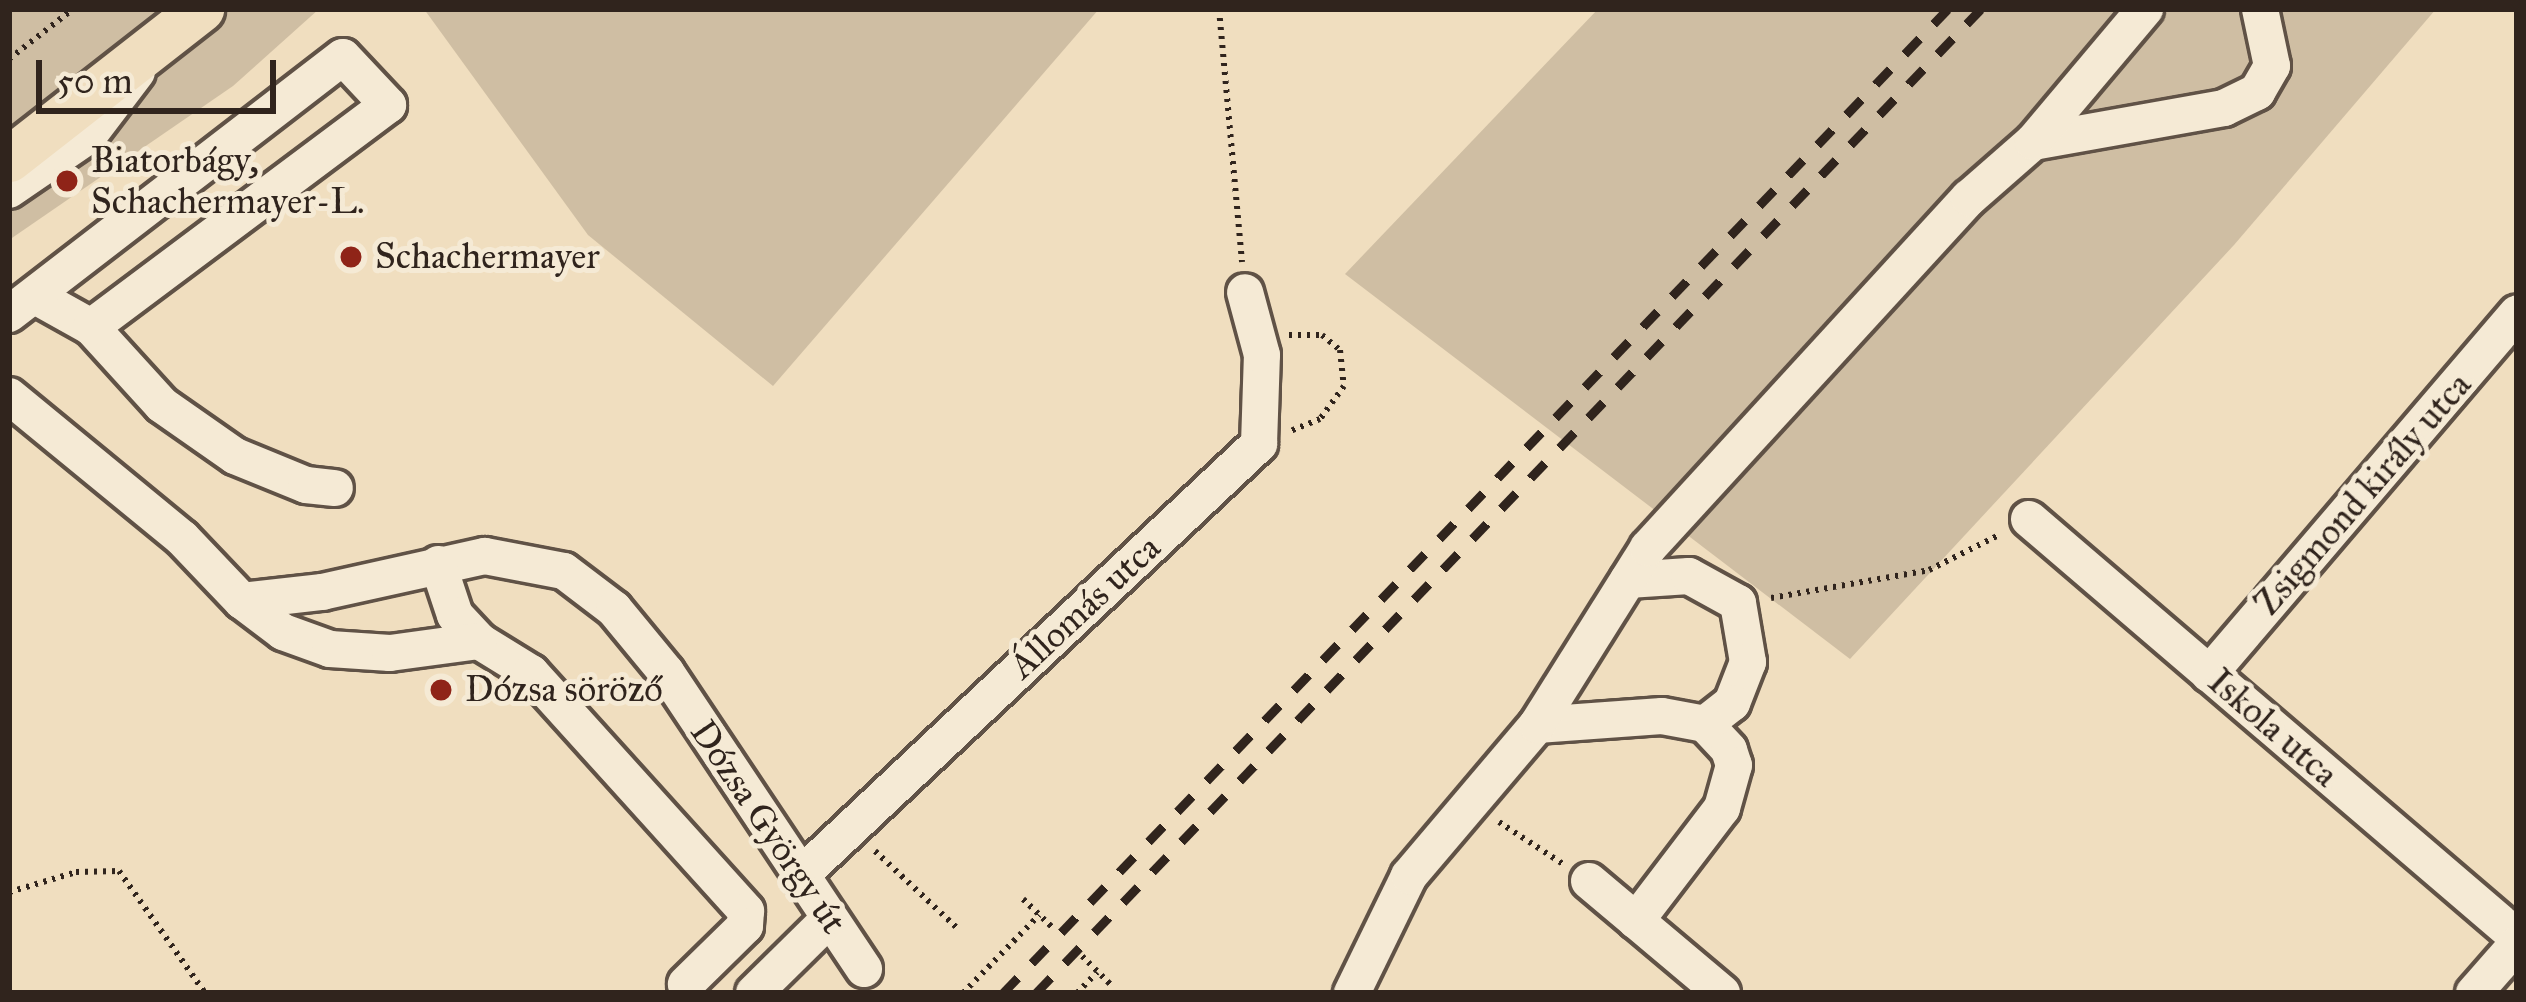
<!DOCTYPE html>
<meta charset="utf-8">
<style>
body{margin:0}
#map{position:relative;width:2526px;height:1002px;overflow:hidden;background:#f0debf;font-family:"IM FELL Great Primer",serif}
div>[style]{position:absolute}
.green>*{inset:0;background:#cfbea3}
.path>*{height:6px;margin-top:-3px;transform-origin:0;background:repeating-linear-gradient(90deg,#30241d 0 3px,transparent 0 9px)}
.roads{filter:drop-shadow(3px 0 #605246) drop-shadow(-3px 0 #605246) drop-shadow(0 3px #605246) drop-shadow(0 -3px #605246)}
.minor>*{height:36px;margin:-18px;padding:0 18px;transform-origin:18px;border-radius:18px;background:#f5ead5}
.major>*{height:45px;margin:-22.5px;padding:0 22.5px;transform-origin:22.5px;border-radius:22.5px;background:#f0debf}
.rail>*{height:9px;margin-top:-4.5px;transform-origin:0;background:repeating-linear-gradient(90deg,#30241d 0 21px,transparent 0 42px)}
.dots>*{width:33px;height:33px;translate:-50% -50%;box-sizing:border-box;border:6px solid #f5ead5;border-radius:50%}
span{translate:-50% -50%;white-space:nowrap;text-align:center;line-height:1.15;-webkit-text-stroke:10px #f5ead5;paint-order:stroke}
.poi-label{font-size:36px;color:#30241d}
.left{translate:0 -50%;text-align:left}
.street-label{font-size:36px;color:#30241d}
.frame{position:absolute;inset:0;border:12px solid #30241d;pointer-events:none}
.scale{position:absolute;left:36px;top:60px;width:240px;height:54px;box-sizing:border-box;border:6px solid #30241d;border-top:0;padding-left:15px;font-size:36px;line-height:42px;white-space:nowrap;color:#30241d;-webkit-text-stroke:9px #f5ead5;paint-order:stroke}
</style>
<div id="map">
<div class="green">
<i style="clip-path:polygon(9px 9px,319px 9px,233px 86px,9px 240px)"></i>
<i style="clip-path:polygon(424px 9px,1099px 9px,773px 386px,588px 235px)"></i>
<i style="clip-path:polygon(1598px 9px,2436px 9px,2234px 245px,1850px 659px,1345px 274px)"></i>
</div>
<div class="path">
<i style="left:1219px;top:9px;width:254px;rotate:84.8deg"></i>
<i style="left:9px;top:59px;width:81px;rotate:-38deg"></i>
<i style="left:1289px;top:335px;width:33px"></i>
<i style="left:1322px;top:335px;width:23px;rotate:40deg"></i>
<i style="left:1340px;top:350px;width:36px;rotate:84deg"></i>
<i style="left:1344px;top:386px;width:41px;rotate:126deg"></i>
<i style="left:1320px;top:419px;width:32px;rotate:158deg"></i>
<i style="left:1771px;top:598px;width:160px;rotate:-10deg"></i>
<i style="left:1929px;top:570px;width:78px;rotate:-26.6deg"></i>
<i style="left:1499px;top:822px;width:77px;rotate:33.3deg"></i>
<i style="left:875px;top:851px;width:112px;rotate:43.2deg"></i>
<i style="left:9px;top:892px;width:70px;rotate:-16.6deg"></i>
<i style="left:76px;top:872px;width:43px;rotate:-1.3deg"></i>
<i style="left:119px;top:871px;width:149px;rotate:54.8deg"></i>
<i style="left:1023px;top:899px;width:43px;rotate:44.1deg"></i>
<i style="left:1082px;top:956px;width:42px;rotate:45deg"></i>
<i style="left:963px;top:993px;width:109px;rotate:-45.7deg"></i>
<i style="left:1077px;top:993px;width:29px;rotate:-46deg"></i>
</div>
<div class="roads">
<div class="minor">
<i style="left:2033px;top:142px;width:194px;rotate:-10.1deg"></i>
<i style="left:2224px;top:108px;width:37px;rotate:-26deg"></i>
<i style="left:2257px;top:92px;width:30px;rotate:-60deg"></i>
<i style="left:2272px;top:66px;width:58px;rotate:-101.9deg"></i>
<i style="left:9px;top:190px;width:97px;rotate:-34.5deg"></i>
<i style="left:89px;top:135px;width:79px;rotate:-52.7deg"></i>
<i style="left:39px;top:298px;width:60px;rotate:29.1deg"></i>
<i style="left:91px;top:327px;width:105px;rotate:47.7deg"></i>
<i style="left:162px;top:405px;width:89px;rotate:34.9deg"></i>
<i style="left:235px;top:456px;width:77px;rotate:22.2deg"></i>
<i style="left:306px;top:485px;width:29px;rotate:6deg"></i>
<i style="left:9px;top:314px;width:421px;rotate:-37.6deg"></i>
<i style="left:343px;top:57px;width:66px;rotate:46.8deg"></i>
<i style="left:388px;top:105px;width:371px;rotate:143.2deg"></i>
<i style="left:9px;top:396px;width:224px;rotate:39.4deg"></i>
<i style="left:182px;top:538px;width:87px;rotate:46.4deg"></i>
<i style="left:242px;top:601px;width:81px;rotate:-6.4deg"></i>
<i style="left:322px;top:592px;width:167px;rotate:-12.5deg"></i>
<i style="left:485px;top:556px;width:80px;rotate:10.8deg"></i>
<i style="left:564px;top:571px;width:63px;rotate:37.2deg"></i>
<i style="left:614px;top:609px;width:82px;rotate:50.5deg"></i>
<i style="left:666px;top:672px;width:357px;rotate:56.3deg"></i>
<i style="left:2029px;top:519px;width:643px;rotate:40.58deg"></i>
<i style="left:438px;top:564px;width:54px;rotate:71.6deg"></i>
<i style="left:455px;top:615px;width:35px;rotate:47deg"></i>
<i style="left:479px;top:641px;width:61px;rotate:31.6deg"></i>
<i style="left:531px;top:673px;width:321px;rotate:47.9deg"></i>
<i style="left:746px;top:911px;width:15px;rotate:94deg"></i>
<i style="left:745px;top:926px;width:83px;rotate:135.5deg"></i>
<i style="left:1628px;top:580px;width:61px;rotate:-3.8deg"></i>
<i style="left:1689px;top:576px;width:56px;rotate:28.9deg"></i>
<i style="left:1738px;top:603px;width:60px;rotate:80.4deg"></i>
<i style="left:1748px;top:662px;width:44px;rotate:111.3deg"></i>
<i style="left:1732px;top:703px;width:34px;rotate:142deg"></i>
<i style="left:242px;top:601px;width:51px;rotate:37.1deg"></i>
<i style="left:283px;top:632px;width:50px;rotate:19.9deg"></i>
<i style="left:330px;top:649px;width:60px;rotate:3.8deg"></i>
<i style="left:390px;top:653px;width:90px;rotate:-7.7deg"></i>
<i style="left:2209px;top:674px;width:474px;rotate:-49.5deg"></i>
<i style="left:1537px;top:725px;width:125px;rotate:-4.1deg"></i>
<i style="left:1662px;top:716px;width:44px;rotate:10.5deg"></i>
<i style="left:1705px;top:724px;width:35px;rotate:47deg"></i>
<i style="left:1729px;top:750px;width:16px;rotate:72deg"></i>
<i style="left:1734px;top:765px;width:45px;rotate:105.6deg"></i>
<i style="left:1722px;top:808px;width:142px;rotate:127.3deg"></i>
<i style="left:799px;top:877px;width:632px;rotate:-43.27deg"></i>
<i style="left:1259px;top:444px;width:89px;rotate:-88.1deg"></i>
<i style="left:1262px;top:355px;width:65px;rotate:-105.1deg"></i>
<i style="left:1589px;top:881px;width:174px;rotate:40.1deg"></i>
<i style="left:754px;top:993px;width:104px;rotate:-44.6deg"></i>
<i style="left:1352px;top:993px;width:130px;rotate:-64deg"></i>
<i style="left:1409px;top:876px;width:198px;rotate:-49.7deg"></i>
<i style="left:1537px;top:725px;width:209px;rotate:-57.9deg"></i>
<i style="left:1648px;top:548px;width:475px;rotate:-47.5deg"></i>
<i style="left:1969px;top:198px;width:85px;rotate:-41.2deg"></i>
<i style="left:2033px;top:142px;width:174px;rotate:-49.9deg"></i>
<i style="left:2474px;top:993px;width:65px;rotate:-48.7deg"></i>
</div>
<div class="major">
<i style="left:9px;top:159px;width:244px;rotate:-38deg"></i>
</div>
</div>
<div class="rail">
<i style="left:1003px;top:993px;width:1364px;rotate:-46.16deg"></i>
<i style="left:1036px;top:993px;width:1364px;rotate:-46.16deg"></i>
</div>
<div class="dots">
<i style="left:67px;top:181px;background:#8f2418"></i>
<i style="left:351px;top:257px;background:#8f2418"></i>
<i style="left:441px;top:690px;background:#8f2418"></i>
</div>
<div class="poi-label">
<span class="left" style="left:91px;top:181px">Biatorbágy,<br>Schachermayer-L.</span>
<span class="left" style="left:375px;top:257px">Schachermayer</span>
<span class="left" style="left:465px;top:690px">Dózsa söröző</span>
</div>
<div class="street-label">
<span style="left:2363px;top:494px;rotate:-49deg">Zsigmond király utca</span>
<span style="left:1085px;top:607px;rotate:-43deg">Állomás utca</span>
<span style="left:2273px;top:728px;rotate:41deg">Iskola utca</span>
<span style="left:768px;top:827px;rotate:56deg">Dózsa György út</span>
</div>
<div class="frame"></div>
<div class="scale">50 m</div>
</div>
